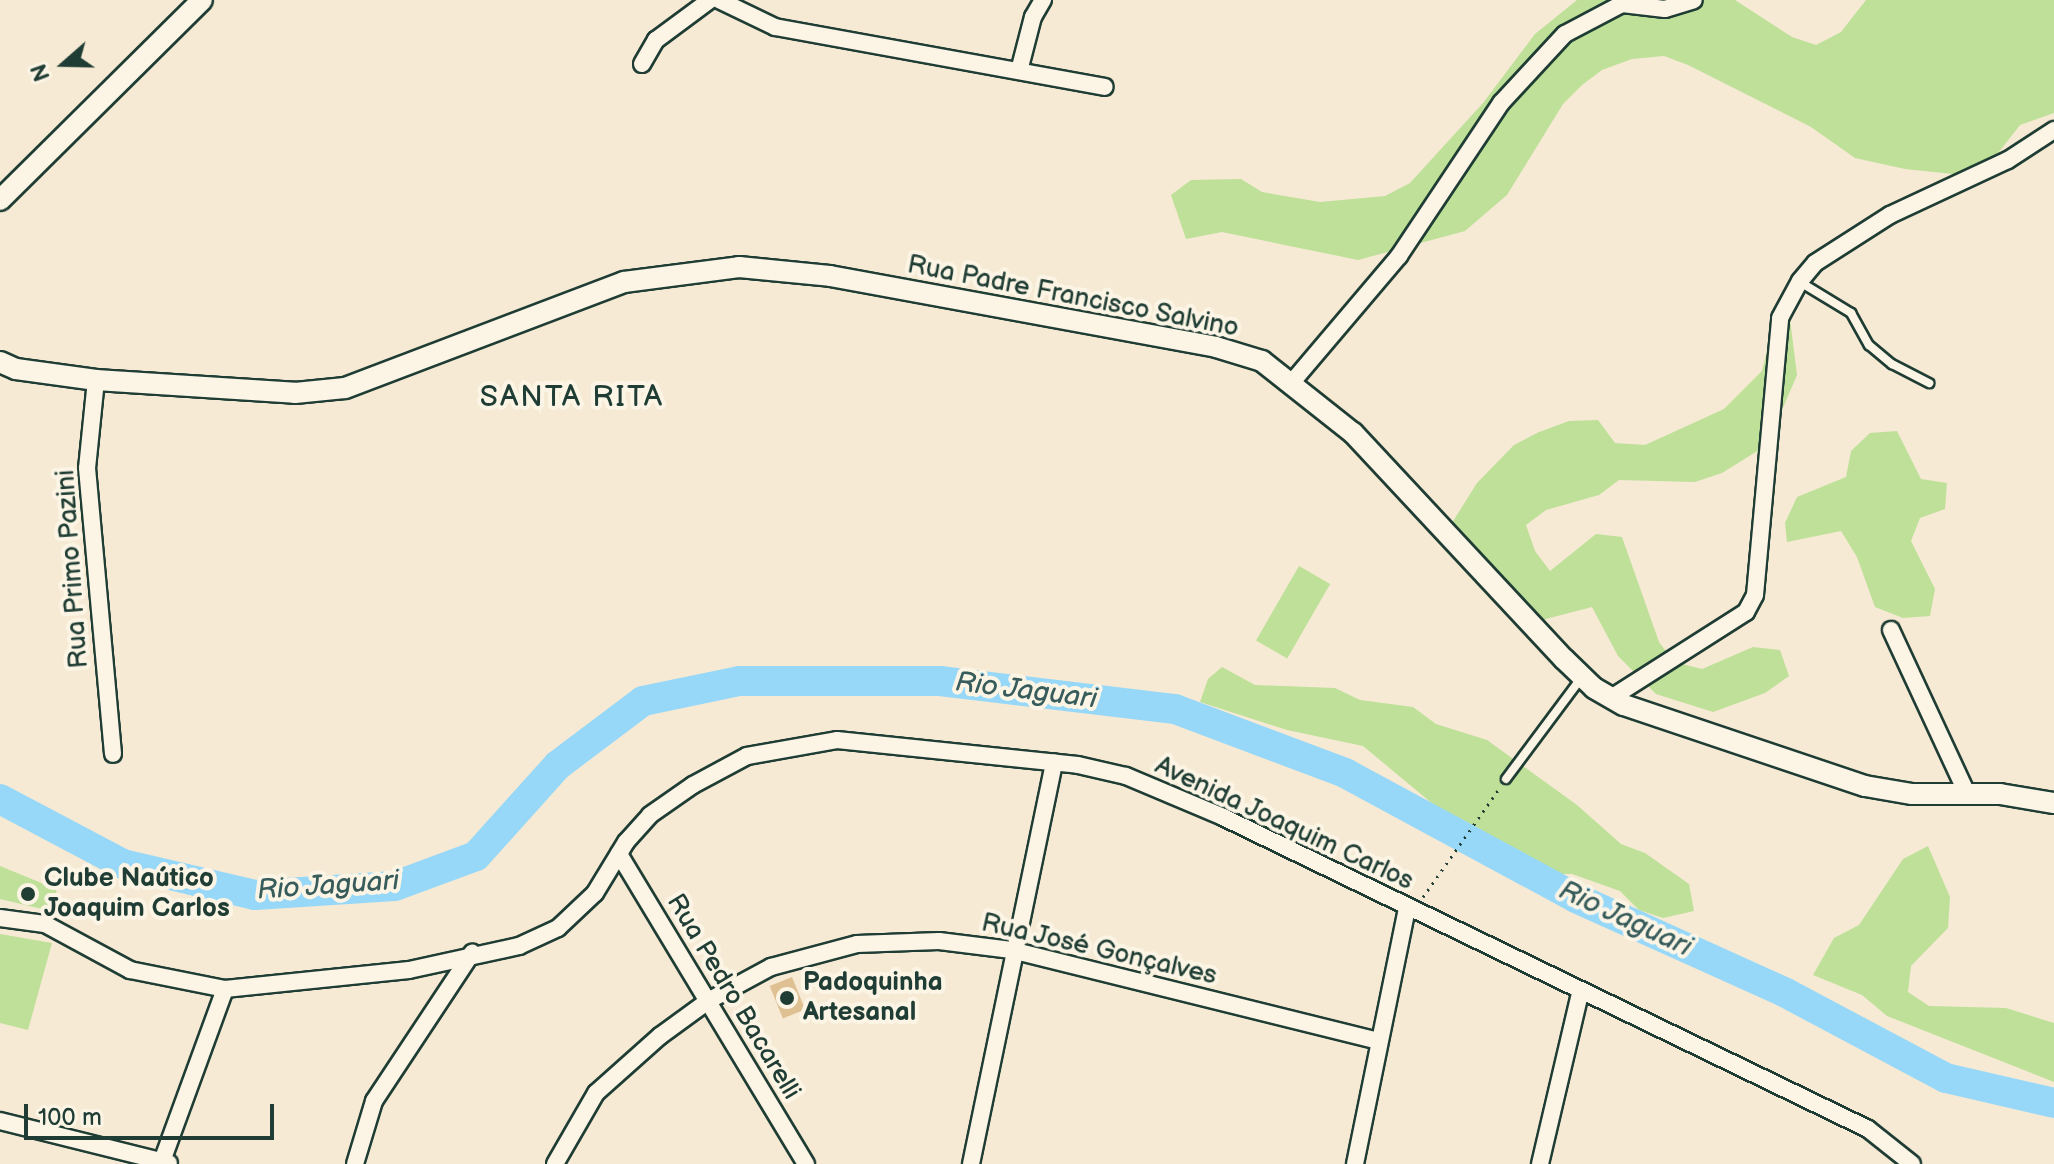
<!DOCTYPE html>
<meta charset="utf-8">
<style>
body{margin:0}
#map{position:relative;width:2054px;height:1164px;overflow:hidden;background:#f6ead4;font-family:"Balsamiq Sans",sans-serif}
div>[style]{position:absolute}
.green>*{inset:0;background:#bee099;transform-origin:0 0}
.river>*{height:30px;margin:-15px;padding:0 15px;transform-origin:15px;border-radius:15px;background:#97d8f9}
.building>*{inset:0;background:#dec092;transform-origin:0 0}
.path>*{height:3px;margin-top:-1.5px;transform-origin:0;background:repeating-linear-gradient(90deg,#1f3d34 0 2px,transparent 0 8px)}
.roads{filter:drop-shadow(2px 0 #1f3d34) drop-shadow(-2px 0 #1f3d34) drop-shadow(0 2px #1f3d34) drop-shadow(0 -2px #1f3d34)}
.service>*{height:8px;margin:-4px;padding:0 4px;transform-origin:4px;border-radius:4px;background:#fcf5e5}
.minor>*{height:16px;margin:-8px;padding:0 8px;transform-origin:8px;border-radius:8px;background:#fcf5e5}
.tertiary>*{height:20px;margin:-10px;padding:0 10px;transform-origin:10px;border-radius:10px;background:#fcf5e5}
.dots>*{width:22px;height:22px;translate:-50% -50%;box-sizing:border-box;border:4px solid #fcf5e5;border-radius:50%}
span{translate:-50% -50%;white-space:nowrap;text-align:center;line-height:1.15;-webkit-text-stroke:8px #fcf5e5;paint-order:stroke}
.street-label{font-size:26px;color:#1f3d34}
.poi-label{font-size:26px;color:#1f3d34;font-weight:700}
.left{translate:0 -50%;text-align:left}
.water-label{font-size:28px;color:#375c5b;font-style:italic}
.quarter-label{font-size:30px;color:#1f3d34;letter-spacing:2px}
.north{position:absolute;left:24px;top:24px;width:80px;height:80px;-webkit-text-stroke:6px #fcf5e5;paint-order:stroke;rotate:250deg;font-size:22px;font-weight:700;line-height:32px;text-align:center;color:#1f3d34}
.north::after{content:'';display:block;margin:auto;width:28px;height:36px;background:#1f3d34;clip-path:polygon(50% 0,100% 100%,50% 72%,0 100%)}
.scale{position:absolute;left:24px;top:1104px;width:250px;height:36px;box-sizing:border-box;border:4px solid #1f3d34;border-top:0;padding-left:10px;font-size:24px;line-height:28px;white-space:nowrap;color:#1f3d34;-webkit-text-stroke:6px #fcf5e5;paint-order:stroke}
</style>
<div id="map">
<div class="green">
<i style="clip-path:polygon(1577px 0,1735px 0,1792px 37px,1816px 45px,1841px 32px,1866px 0,2054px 0,2054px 113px,2020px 125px,1988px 166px,1962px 175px,1905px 169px,1855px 158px,1811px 127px,1688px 65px,1664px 56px,1632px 59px,1602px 70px,1582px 85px,1563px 104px,1507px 195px,1465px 231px,1358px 260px,1222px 232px,1186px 239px,1171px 195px,1191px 180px,1241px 179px,1262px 192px,1320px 202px,1385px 196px,1410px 183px,1483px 103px,1535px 34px)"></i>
<i style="clip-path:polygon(1790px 319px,1797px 375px,1767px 445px,1722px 473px,1695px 482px,1619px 480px,1599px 495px,1546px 510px,1526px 525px,1535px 551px,1550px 571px,1596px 534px,1622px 537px,1659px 642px,1674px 662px,1702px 669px,1753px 647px,1780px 650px,1789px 676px,1765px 693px,1713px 712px,1656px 694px,1618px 656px,1592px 607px,1538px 621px,1445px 534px,1477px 483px,1514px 445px,1539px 432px,1569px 421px,1598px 420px,1615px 443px,1645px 445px,1724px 409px,1762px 371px,1769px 343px)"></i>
<i style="clip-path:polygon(1897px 431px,1921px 479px,1947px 483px,1945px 509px,1920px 518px,1911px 541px,1935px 589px,1930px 616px,1903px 618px,1875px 607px,1857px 557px,1841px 531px,1787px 542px,1785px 523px,1797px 497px,1846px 477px,1851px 451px,1870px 433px)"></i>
<i style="left:1299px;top:566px;width:36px;height:86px;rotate:30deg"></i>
<i style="clip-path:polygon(1222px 667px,1255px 685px,1335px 688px,1360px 700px,1413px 707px,1436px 724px,1487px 740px,1577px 805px,1621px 844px,1645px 853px,1689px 884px,1694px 911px,1663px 918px,1639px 910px,1620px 891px,1572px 874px,1547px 874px,1434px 805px,1363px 746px,1287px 730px,1200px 702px,1208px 679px)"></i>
<i style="clip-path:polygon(1928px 846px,1950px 897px,1948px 928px,1911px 966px,1908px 992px,1929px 1006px,2006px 1008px,2054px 1023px,2054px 1082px,1887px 1016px,1862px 995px,1813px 975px,1834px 938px,1859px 925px,1903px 859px)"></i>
<i style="clip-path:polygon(0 866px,56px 889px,59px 913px,0 899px)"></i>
<i style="clip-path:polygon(0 934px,52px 943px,28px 1030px,0 1023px)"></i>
</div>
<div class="river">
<i style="left:0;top:799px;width:139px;rotate:27.9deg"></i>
<i style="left:123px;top:864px;width:136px;rotate:13.2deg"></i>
<i style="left:255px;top:895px;width:140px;rotate:-3.7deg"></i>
<i style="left:395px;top:886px;width:86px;rotate:-20.3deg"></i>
<i style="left:476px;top:856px;width:122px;rotate:-48deg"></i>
<i style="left:558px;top:765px;width:106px;rotate:-37deg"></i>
<i style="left:643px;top:701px;width:99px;rotate:-11.7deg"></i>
<i style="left:740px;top:681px;width:200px"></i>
<i style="left:940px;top:681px;width:237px;rotate:6.8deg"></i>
<i style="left:1175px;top:709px;width:182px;rotate:20.6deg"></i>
<i style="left:1345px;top:773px;width:263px;rotate:28.4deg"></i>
<i style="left:1576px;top:898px;width:230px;rotate:24.3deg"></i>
<i style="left:1786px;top:993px;width:181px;rotate:28deg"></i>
<i style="left:1946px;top:1078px;width:111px;rotate:13deg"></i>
</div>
<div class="building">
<i style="left:792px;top:977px;width:35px;height:24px;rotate:68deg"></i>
</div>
<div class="path">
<i style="left:1423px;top:897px;width:132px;rotate:-54.9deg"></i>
</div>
<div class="roads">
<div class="service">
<i style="left:1800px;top:282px;width:60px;rotate:31.3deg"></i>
<i style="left:1851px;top:313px;width:37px;rotate:61deg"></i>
<i style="left:1869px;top:345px;width:30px;rotate:40deg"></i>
<i style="left:1892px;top:364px;width:42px;rotate:27.2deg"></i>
<i style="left:1506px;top:779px;width:127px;rotate:-53.3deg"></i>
</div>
<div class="minor">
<i style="left:719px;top:0;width:62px;rotate:25.7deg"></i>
<i style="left:775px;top:27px;width:335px;rotate:10.3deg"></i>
<i style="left:642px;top:64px;width:28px;rotate:-60deg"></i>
<i style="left:656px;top:40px;width:67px;rotate:-36.5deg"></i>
<i style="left:1019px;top:71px;width:56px;rotate:-75.5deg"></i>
<i style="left:1033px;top:17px;width:20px;rotate:-60deg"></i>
<i style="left:96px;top:380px;width:88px;rotate:95.8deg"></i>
<i style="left:87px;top:468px;width:287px;rotate:84.8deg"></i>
<i style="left:1293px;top:381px;width:164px;rotate:-49.7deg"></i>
<i style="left:1399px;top:256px;width:184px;rotate:-56.3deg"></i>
<i style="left:1501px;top:103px;width:94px;rotate:-47.2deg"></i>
<i style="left:1565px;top:34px;width:64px;rotate:-27.8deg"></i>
<i style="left:1622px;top:4px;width:43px;rotate:6.6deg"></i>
<i style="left:1665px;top:9px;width:30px;rotate:-17deg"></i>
<i style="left:1891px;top:630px;width:181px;rotate:65.1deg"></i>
<i style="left:1611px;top:698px;width:160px;rotate:-32.5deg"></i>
<i style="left:1746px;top:612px;width:19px;rotate:-62deg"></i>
<i style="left:1755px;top:595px;width:278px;rotate:-84.8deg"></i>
<i style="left:1780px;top:318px;width:42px;rotate:-61.6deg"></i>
<i style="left:1800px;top:281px;width:23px;rotate:-50deg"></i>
<i style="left:1815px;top:263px;width:89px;rotate:-32.6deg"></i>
<i style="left:1890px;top:215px;width:130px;rotate:-25deg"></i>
<i style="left:2008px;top:160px;width:55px;rotate:-33.1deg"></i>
<i style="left:619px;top:854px;width:362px;rotate:58.9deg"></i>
<i style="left:0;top:918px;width:45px;rotate:7.6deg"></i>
<i style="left:45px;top:924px;width:97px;rotate:28.4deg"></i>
<i style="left:130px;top:970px;width:97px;rotate:11.3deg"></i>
<i style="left:225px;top:989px;width:185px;rotate:-5.9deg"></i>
<i style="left:409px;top:970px;width:113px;rotate:-12.3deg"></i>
<i style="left:519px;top:946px;width:43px;rotate:-24.8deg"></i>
<i style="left:558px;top:928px;width:51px;rotate:-43.4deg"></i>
<i style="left:595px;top:893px;width:60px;rotate:-58.7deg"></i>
<i style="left:626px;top:842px;width:36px;rotate:-48deg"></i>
<i style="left:650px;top:815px;width:52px;rotate:-34.9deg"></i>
<i style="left:693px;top:785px;width:61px;rotate:-28.2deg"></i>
<i style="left:747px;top:756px;width:91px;rotate:-10.1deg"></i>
<i style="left:837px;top:740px;width:242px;rotate:5.9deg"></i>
<i style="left:1078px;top:765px;width:49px;rotate:12.9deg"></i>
<i style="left:1126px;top:776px;width:105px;rotate:22.9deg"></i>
<i style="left:1223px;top:817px;width:716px;rotate:25.81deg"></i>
<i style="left:1868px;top:1129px;width:56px;rotate:38.5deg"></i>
<i style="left:0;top:1121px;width:174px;rotate:14deg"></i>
<i style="left:161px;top:1164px;width:186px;rotate:-69.9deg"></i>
<i style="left:355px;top:1164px;width:66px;rotate:-73.2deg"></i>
<i style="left:374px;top:1101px;width:178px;rotate:-56.5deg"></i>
<i style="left:555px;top:1164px;width:82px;rotate:-60deg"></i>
<i style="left:596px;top:1093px;width:86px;rotate:-41.7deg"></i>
<i style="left:660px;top:1036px;width:59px;rotate:-36.1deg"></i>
<i style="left:708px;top:1001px;width:72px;rotate:-28.4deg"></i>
<i style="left:771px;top:967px;width:89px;rotate:-15deg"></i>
<i style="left:857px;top:944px;width:82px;rotate:-2.1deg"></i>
<i style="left:939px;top:941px;width:73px;rotate:7.1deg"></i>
<i style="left:1011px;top:950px;width:378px;rotate:13.9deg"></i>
<i style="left:971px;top:1164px;width:410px;rotate:-78.3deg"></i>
<i style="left:1355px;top:1164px;width:261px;rotate:-78.5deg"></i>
<i style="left:1540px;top:1164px;width:176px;rotate:-76.8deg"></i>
</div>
<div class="tertiary">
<i style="left:0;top:200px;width:284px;rotate:-44.7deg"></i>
<i style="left:0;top:362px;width:17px;rotate:24deg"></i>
<i style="left:16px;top:369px;width:81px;rotate:7.8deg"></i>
<i style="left:96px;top:380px;width:199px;rotate:3.7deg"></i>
<i style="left:295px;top:393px;width:50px;rotate:-5.7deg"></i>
<i style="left:345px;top:388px;width:298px;rotate:-20.8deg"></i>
<i style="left:624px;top:282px;width:116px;rotate:-7.4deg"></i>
<i style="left:739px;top:267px;width:91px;rotate:5.6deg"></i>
<i style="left:830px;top:276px;width:392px;rotate:10.4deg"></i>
<i style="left:1216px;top:347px;width:48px;rotate:16.9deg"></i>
<i style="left:1262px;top:361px;width:116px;rotate:38.4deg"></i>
<i style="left:1353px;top:433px;width:309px;rotate:47deg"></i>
<i style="left:1564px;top:659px;width:42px;rotate:44deg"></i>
<i style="left:1594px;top:688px;width:34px;rotate:30deg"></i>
<i style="left:1624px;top:705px;width:254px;rotate:18.6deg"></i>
<i style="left:1865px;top:786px;width:48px;rotate:9.7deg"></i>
<i style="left:1912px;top:794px;width:88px"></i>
<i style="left:2000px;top:794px;width:55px;rotate:9.5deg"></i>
</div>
</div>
<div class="dots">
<i style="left:28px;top:894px;background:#1f3d34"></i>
<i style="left:787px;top:998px;background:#1f3d34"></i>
</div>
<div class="street-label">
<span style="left:1073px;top:297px;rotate:11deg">Rua Padre Francisco Salvino</span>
<span style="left:73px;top:569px;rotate:-94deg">Rua Primo Pazini</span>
<span style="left:1284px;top:824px;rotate:25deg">Avenida Joaquim Carlos</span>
<span style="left:1099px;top:950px;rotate:13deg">Rua José Gonçalves</span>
<span style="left:733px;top:997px;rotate:59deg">Rua Pedro Bacarelli</span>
</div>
<div class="poi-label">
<span class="left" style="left:44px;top:894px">Clube Naútico<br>Joaquim Carlos</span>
<span class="left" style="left:803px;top:998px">Padoquinha<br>Artesanal</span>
</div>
<div class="water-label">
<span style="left:1026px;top:691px;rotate:7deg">Rio Jaguari</span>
<span style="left:328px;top:886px;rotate:-4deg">Rio Jaguari</span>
<span style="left:1625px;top:919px;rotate:25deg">Rio Jaguari</span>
</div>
<div class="quarter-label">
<span style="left:572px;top:397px">SANTA RITA</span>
</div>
<div class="north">N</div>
<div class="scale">100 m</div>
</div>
